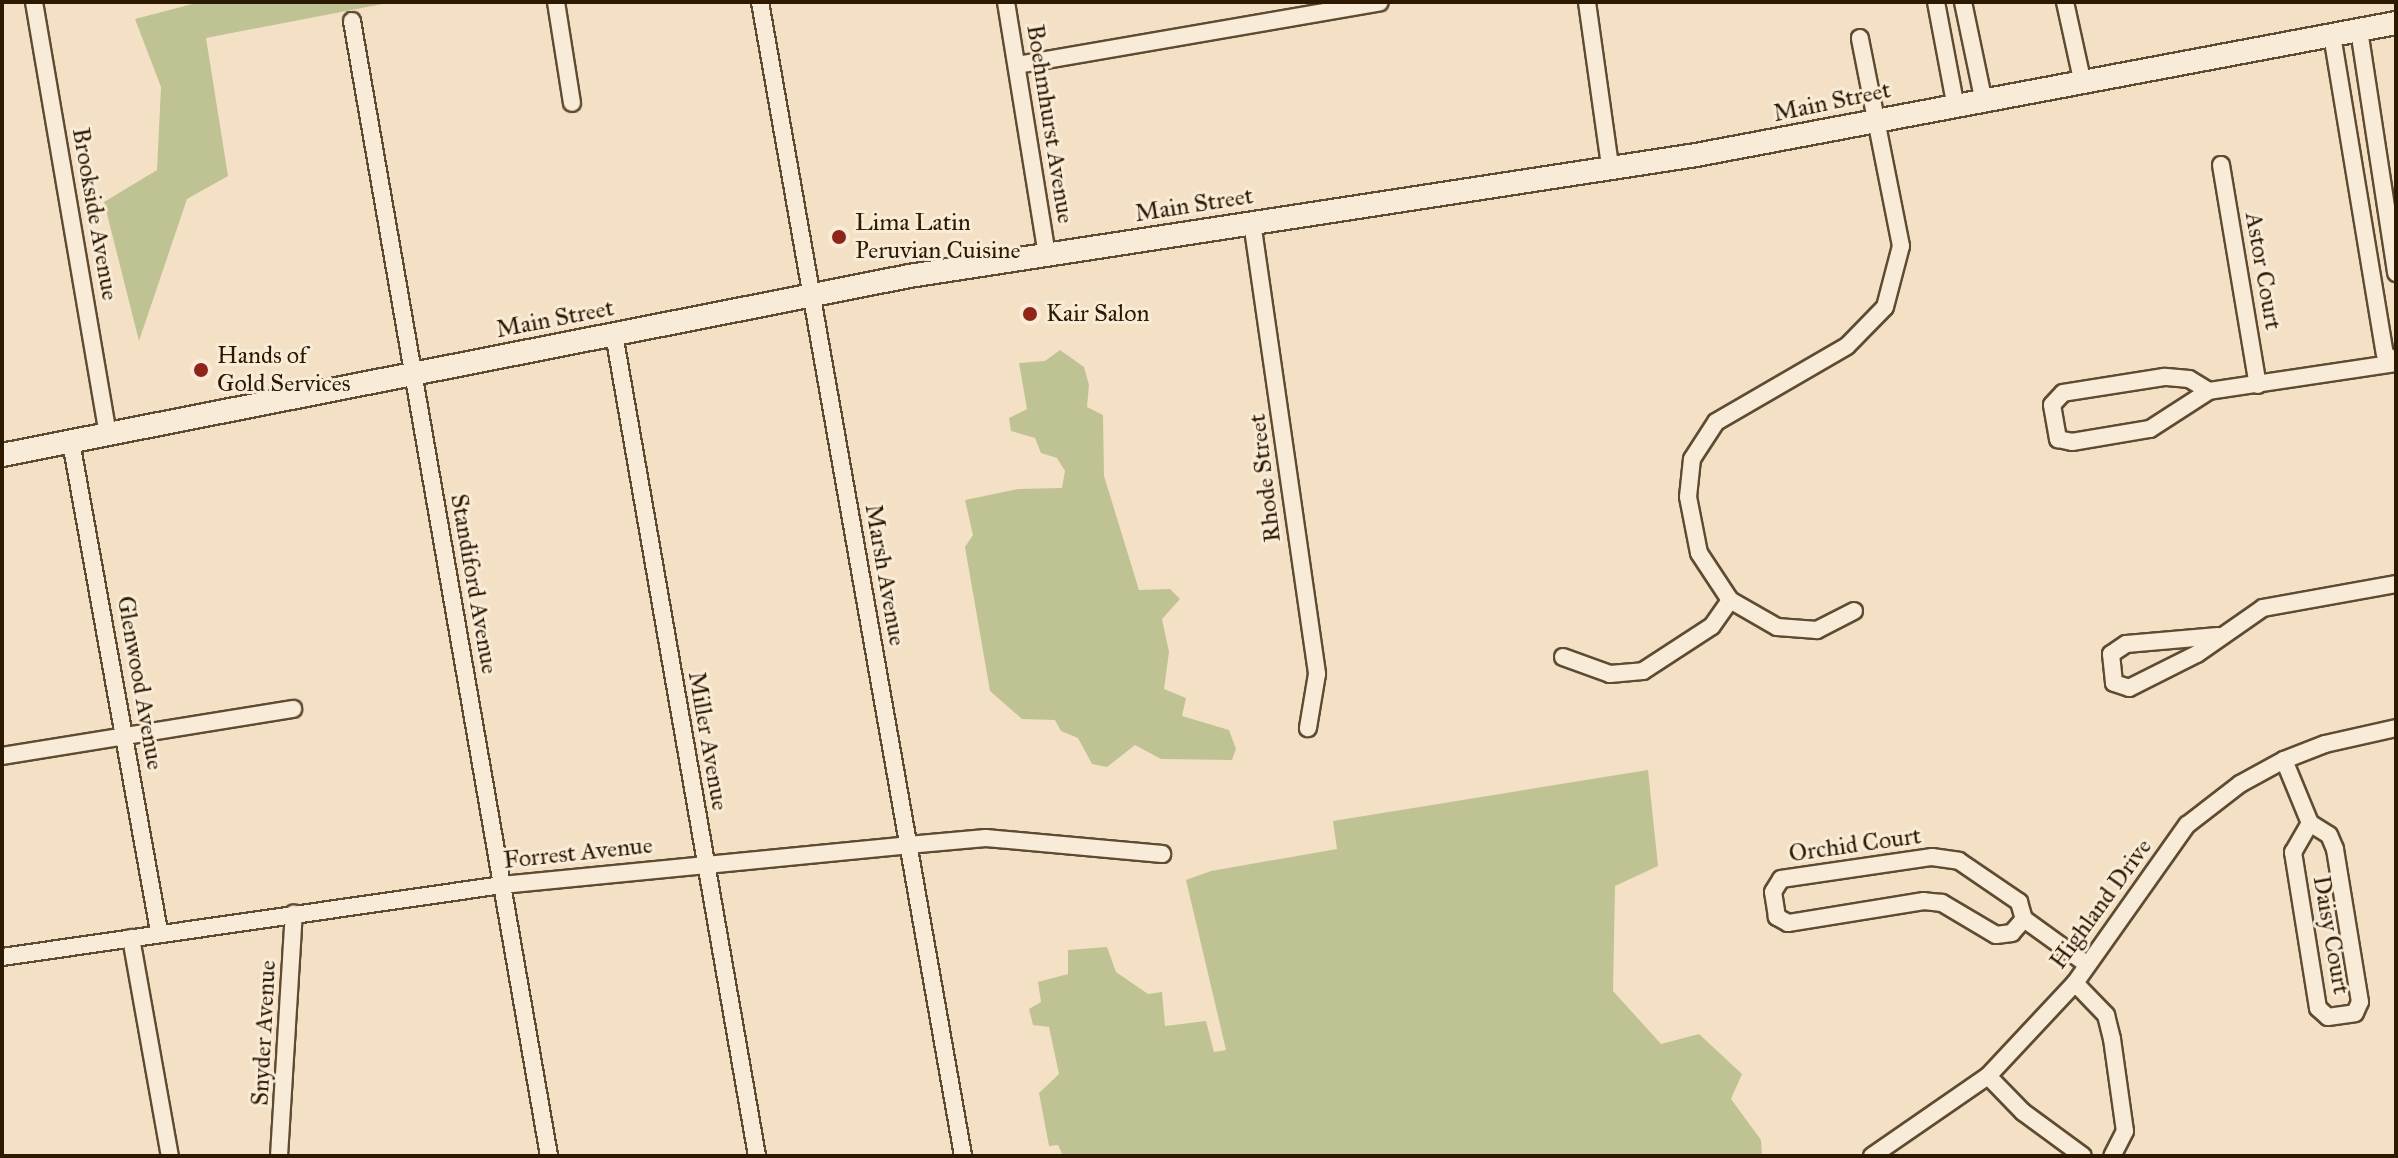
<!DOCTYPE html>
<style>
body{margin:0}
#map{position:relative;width:2398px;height:1158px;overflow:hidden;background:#f4e1c5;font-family:"IM FELL Great Primer",serif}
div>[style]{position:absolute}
.green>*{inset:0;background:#bfc292}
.roads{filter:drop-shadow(2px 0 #5f4b31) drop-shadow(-2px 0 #5f4b31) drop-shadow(0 2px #5f4b31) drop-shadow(0 -2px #5f4b31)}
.street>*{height:16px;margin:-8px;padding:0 8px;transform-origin:8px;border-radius:8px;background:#f8ecd9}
.secondary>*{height:22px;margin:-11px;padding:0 11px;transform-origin:11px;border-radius:11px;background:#f8ecd9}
.dots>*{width:22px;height:22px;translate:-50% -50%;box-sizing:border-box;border:4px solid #f8ecd9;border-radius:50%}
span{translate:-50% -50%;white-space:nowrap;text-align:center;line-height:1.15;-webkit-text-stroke:6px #f8ecd9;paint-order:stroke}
.street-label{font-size:24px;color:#2d1900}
.poi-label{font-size:24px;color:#2d1900}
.left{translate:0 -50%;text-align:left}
.frame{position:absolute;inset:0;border:4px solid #2d1900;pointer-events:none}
</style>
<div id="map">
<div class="green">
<i style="clip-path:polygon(200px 2px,393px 2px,206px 38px,228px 176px,187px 199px,139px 341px,104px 202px,157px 170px,161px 87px,135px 19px)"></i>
<i style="clip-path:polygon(1060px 350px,1084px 367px,1089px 385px,1087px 407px,1103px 415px,1104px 476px,1139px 590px,1170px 589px,1180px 599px,1162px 619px,1169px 652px,1164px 689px,1186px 698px,1182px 716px,1229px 730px,1236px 749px,1232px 760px,1161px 759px,1135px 745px,1107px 767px,1092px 764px,1078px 738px,1061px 731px,1055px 720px,1022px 719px,990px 691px,965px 547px,973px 535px,965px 500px,1018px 489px,1062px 488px,1065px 471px,1057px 458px,1041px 453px,1035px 438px,1011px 431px,1009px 418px,1027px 409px,1019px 363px,1045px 361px)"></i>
<i style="clip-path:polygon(1648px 770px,1658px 866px,1615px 886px,1613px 991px,1661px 1044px,1699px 1034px,1742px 1074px,1731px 1099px,1761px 1140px,1762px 1156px,1063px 1156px,1058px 1145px,1049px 1146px,1039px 1093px,1059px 1074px,1049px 1027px,1033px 1025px,1029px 1009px,1041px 1002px,1038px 982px,1068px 974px,1068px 950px,1107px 947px,1116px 972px,1148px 994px,1162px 992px,1165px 1026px,1206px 1021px,1214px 1052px,1226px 1050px,1186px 880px,1211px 871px,1337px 849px,1333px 821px)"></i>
</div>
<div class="roads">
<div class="street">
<i style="left:34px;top:2px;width:438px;rotate:80.3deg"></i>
<i style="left:556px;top:2px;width:102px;rotate:81deg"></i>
<i style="left:760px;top:2px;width:1172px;rotate:80.02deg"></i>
<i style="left:1006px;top:2px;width:255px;rotate:80.8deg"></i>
<i style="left:1587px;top:2px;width:165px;rotate:82deg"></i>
<i style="left:1936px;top:2px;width:103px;rotate:79.3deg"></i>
<i style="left:1963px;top:2px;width:98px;rotate:78.2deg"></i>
<i style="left:2065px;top:2px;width:79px;rotate:77.6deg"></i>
<i style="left:352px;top:21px;width:1152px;rotate:80.15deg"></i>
<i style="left:2359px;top:30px;width:246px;rotate:81.3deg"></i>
<i style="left:2332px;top:35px;width:323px;rotate:80.6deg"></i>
<i style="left:2385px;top:354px;width:14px;rotate:36deg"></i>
<i style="left:1017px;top:65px;width:368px;rotate:-9.8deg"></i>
<i style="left:2221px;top:165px;width:223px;rotate:80.5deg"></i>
<i style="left:1252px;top:222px;width:457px;rotate:81.8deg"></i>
<i style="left:1317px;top:674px;width:55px;rotate:99.5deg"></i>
<i style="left:614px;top:334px;width:834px;rotate:80.13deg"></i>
<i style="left:2209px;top:391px;width:23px;rotate:-149deg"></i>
<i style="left:2189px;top:379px;width:25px;rotate:-175deg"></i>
<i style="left:2164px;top:377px;width:102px;rotate:171deg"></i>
<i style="left:2063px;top:393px;width:16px;rotate:133deg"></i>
<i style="left:2052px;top:405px;width:35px;rotate:80deg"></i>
<i style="left:2058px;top:439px;width:14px;rotate:12deg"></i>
<i style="left:2072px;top:442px;width:79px;rotate:-9.5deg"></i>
<i style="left:2150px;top:429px;width:70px;rotate:-32.8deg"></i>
<i style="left:2209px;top:391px;width:189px;rotate:-8.5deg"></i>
<i style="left:71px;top:442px;width:499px;rotate:79.8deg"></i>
<i style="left:1854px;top:611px;width:42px;rotate:152.8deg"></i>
<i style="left:1817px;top:630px;width:40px;rotate:-175.7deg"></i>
<i style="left:1777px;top:627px;width:54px;rotate:-150.1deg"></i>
<i style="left:1730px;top:600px;width:56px;rotate:-123.4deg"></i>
<i style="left:1699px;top:553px;width:57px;rotate:-101.1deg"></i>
<i style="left:1688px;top:497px;width:38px;rotate:-84deg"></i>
<i style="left:1692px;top:459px;width:44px;rotate:-57deg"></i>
<i style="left:1716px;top:422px;width:151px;rotate:-30.1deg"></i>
<i style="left:1847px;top:346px;width:54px;rotate:-45.7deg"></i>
<i style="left:1885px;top:307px;width:63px;rotate:-75.3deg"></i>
<i style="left:1901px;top:246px;width:212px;rotate:-101.2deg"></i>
<i style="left:2218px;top:636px;width:92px;rotate:175deg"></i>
<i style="left:2126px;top:644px;width:18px;rotate:146deg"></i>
<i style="left:2111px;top:654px;width:29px;rotate:84deg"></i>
<i style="left:2114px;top:683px;width:16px;rotate:18deg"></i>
<i style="left:2129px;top:688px;width:76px;rotate:-26.6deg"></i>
<i style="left:2197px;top:654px;width:80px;rotate:-34.9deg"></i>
<i style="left:2263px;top:608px;width:135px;rotate:-10.2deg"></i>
<i style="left:1563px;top:657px;width:50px;rotate:19.9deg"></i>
<i style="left:1610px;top:674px;width:33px;rotate:-5deg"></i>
<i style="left:1643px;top:671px;width:82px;rotate:-33.1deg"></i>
<i style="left:1712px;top:626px;width:32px;rotate:-55deg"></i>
<i style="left:2px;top:756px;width:295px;rotate:-9.2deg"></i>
<i style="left:2284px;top:760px;width:68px;rotate:67.6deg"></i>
<i style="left:2310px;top:823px;width:34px;rotate:120deg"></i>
<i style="left:2293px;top:852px;width:158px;rotate:80.9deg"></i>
<i style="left:2318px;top:1008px;width:13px;rotate:42deg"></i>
<i style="left:2328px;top:1017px;width:27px;rotate:-8deg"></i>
<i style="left:2355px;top:1013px;width:12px;rotate:-66deg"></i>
<i style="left:2360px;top:1002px;width:155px;rotate:-99.3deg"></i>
<i style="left:2335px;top:849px;width:15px;rotate:-113deg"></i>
<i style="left:2329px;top:835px;width:22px;rotate:-148deg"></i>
<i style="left:2024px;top:919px;width:18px;rotate:131deg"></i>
<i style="left:2012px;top:933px;width:16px;rotate:173deg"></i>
<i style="left:1996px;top:935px;width:63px;rotate:-149.3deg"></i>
<i style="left:1942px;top:903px;width:18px;rotate:-174deg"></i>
<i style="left:1924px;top:901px;width:138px;rotate:170.8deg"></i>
<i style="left:1788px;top:923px;width:13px;rotate:-151deg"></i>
<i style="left:1777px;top:917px;width:25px;rotate:-99deg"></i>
<i style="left:1773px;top:892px;width:15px;rotate:-58deg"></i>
<i style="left:1781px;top:879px;width:153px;rotate:-8.3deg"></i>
<i style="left:1932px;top:857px;width:27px;rotate:8deg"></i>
<i style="left:1959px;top:861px;width:73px;rotate:34.3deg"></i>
<i style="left:2019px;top:902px;width:18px;rotate:74deg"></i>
<i style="left:2024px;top:919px;width:75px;rotate:35.8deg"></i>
<i style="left:131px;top:938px;width:221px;rotate:79.9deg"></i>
<i style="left:2px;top:957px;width:505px;rotate:-8.19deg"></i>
<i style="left:502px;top:885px;width:408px;rotate:-5.6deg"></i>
<i style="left:908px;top:845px;width:78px;rotate:-5.1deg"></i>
<i style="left:986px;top:838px;width:177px;rotate:5.2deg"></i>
<i style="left:2075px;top:983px;width:45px;rotate:45.9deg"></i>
<i style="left:2106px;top:1015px;width:25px;rotate:76deg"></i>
<i style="left:2112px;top:1039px;width:93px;rotate:82deg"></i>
<i style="left:2125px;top:1131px;width:28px;rotate:117deg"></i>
<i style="left:1988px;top:1076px;width:50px;rotate:45.8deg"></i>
<i style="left:2023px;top:1112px;width:74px;rotate:36.3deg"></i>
<i style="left:279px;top:1156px;width:243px;rotate:-86.5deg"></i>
<i style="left:1872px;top:1156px;width:141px;rotate:-34.6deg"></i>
<i style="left:1988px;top:1076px;width:127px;rotate:-46.9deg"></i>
<i style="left:2075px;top:983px;width:194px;rotate:-54.7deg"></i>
<i style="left:2187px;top:825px;width:67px;rotate:-37.7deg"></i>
<i style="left:2240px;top:784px;width:50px;rotate:-28.6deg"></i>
<i style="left:2284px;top:760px;width:44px;rotate:-21.3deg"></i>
<i style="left:2325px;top:744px;width:73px;rotate:-12.7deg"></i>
</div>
<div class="secondary">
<i style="left:2px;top:455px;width:924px;rotate:-11.16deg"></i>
<i style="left:909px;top:276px;width:796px;rotate:-8.74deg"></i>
<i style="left:1696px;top:155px;width:712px;rotate:-10.68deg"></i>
</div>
</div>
<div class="dots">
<i style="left:839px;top:237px;background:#8f2418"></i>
<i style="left:1030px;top:314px;background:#8f2418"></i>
<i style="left:201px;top:370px;background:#8f2418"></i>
</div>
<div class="street-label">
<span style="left:1832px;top:102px;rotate:-12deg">Main Street</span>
<span style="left:1050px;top:124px;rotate:81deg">Boehmhurst Avenue</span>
<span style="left:1194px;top:205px;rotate:-9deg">Main Street</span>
<span style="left:95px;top:214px;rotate:80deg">Brookside Avenue</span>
<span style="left:2263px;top:271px;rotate:80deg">Astor Court</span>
<span style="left:555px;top:319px;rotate:-11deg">Main Street</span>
<span style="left:1265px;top:478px;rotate:-97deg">Rhode Street</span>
<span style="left:885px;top:575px;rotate:80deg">Marsh Avenue</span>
<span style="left:474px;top:584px;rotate:80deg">Standiford Avenue</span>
<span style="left:140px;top:683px;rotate:80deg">Glenwood Avenue</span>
<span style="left:708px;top:741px;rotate:80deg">Miller Avenue</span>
<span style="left:1855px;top:845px;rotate:-8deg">Orchid Court</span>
<span style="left:578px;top:853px;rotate:-6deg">Forrest Avenue</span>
<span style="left:2101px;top:904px;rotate:-54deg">Highland Drive</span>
<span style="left:2331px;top:935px;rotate:80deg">Daisy Court</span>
<span style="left:264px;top:1033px;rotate:-87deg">Snyder Avenue</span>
</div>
<div class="poi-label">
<span class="left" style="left:855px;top:237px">Lima Latin<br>Peruvian Cuisine</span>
<span class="left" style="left:1046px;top:314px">Kair Salon</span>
<span class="left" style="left:217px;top:370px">Hands of<br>Gold Services</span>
</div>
<div class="frame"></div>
</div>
